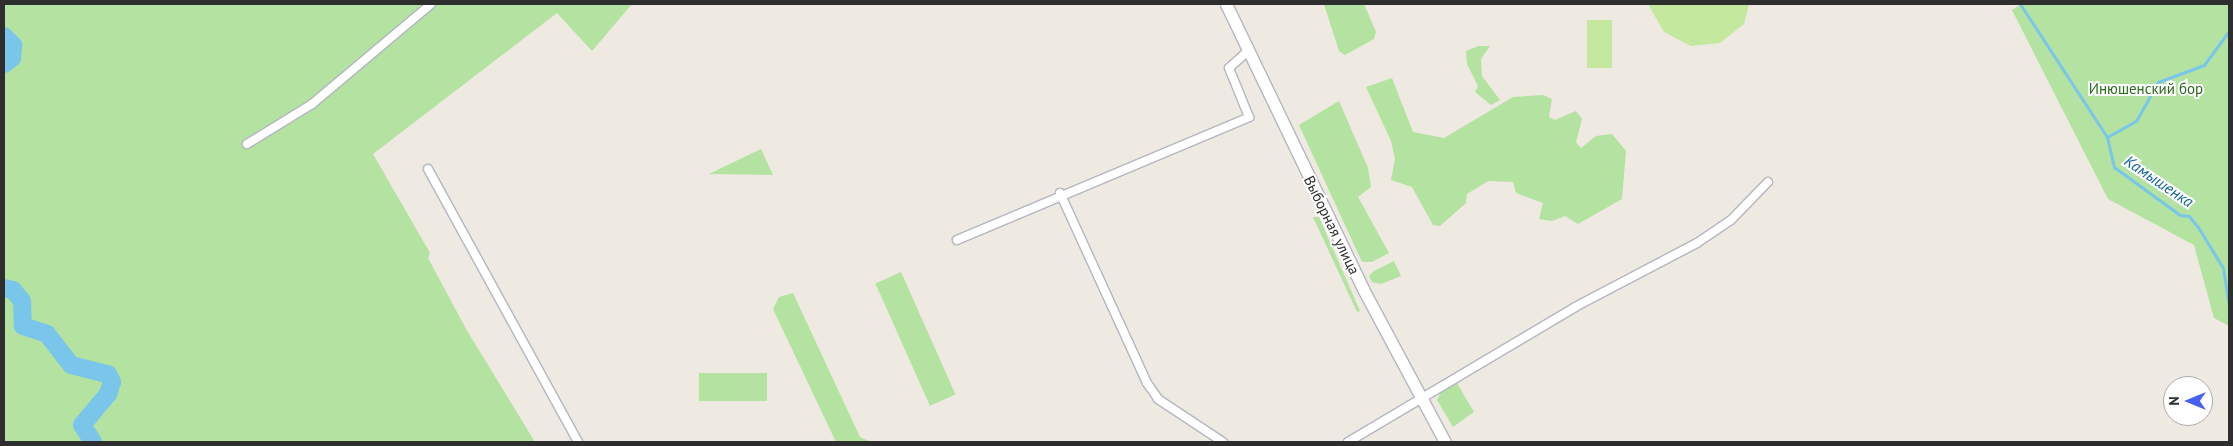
<!DOCTYPE html>
<meta charset="utf-8">
<style>
body{margin:0}
#map{position:relative;width:2233px;height:446px;overflow:hidden;background:#eee9e1;font-family:"PT Sans",sans-serif}
div>[style]{position:absolute}
.green>*{inset:0;background:#b3e2a1;transform-origin:0 0}
.pitch>*{inset:0;background:#c4e89d;transform-origin:0 0}
.stream>*{height:3px;margin:-1.5px;padding:0 1.5px;transform-origin:1.5px;border-radius:1.5px;background:#7ac6eb}
.river>*{height:18px;margin:-9px;padding:0 9px;transform-origin:9px;border-radius:9px;background:#7ac6eb}
.roads{filter:drop-shadow(1px 0 #b4b6c0) drop-shadow(-1px 0 #b4b6c0) drop-shadow(0 1px #b4b6c0) drop-shadow(0 -1px #b4b6c0)}
.minor>*{height:8px;margin:-4px;padding:0 4px;transform-origin:4px;border-radius:4px;background:#fff}
.secondary>*{height:11px;margin:-5.5px;padding:0 5.5px;transform-origin:5.5px;border-radius:5.5px;background:#fff}
span{translate:-50% -50%;white-space:nowrap;text-align:center;line-height:1.15;-webkit-text-stroke:4px #fff;paint-order:stroke}
.park-label{font-size:15px;color:#2a6a1e}
.street-label{font-size:15px;color:#2e2e2e}
.water-label{font-size:16px;color:#13659c;font-style:italic}
.frame{position:absolute;inset:0;border:5px solid #2e2e2e;pointer-events:none}
.north{position:absolute;left:2163px;top:376px;width:50px;height:50px;box-sizing:border-box;background:#fff;border:1px solid #ababab;border-radius:50%;rotate:270deg;font-size:14px;font-weight:700;line-height:20px;text-align:center;color:#2e2e2e}
.north::after{content:'';display:block;margin:auto;width:18px;height:22px;background:#4a5ff3;clip-path:polygon(50% 0,100% 100%,50% 72%,0 100%)}
</style>
<div id="map">
<div class="green">
<i style="clip-path:polygon(4px 4px,632px 4px,592px 51px,557px 13px,373px 154px,430px 253px,428px 258px,466px 329px,535px 442px,4px 442px)"></i>
<i style="clip-path:polygon(1324px 4px,1364px 4px,1376px 32px,1374px 39px,1345px 55px,1339px 51px)"></i>
<i style="clip-path:polygon(2021px 4px,2229px 4px,2229px 326px,2214px 318px,2194px 245px,2108px 199px,2012px 10px)"></i>
<i style="clip-path:polygon(1478px 46px,1490px 46px,1481px 59px,1482px 76px,1500px 100px,1491px 105px,1475px 92px,1478px 86px,1467px 64px,1466px 51px)"></i>
<i style="clip-path:polygon(1392px 78px,1413px 132px,1444px 138px,1513px 97px,1543px 95px,1552px 99px,1549px 117px,1555px 120px,1576px 111px,1582px 119px,1576px 142px,1581px 148px,1596px 136px,1612px 134px,1626px 151px,1622px 199px,1578px 224px,1565px 216px,1552px 221px,1539px 219px,1543px 203px,1516px 193px,1513px 182px,1488px 181px,1467px 194px,1466px 203px,1440px 226px,1433px 225px,1412px 187px,1391px 180px,1395px 159px,1391px 141px,1366px 87px)"></i>
<i style="clip-path:polygon(1339px 101px,1368px 168px,1371px 187px,1358px 197px,1389px 253px,1372px 262px,1362px 262px,1299px 125px)"></i>
<i style="clip-path:polygon(761px 149px,773px 175px,709px 174px)"></i>
<i style="clip-path:polygon(1313px 217px,1319px 217px,1360px 311px,1357px 312px)"></i>
<i style="clip-path:polygon(1394px 261px,1401px 276px,1381px 284px,1372px 282px,1369px 276px,1374px 271px)"></i>
<i style="left:901px;top:272px;width:134px;height:28px;rotate:66deg"></i>
<i style="clip-path:polygon(793px 293px,860px 437px,871px 442px,836px 442px,773px 309px,779px 297px)"></i>
<i style="left:767px;top:373px;width:28px;height:68px;rotate:90deg"></i>
<i style="clip-path:polygon(1457px 383px,1474px 412px,1453px 427px,1437px 400px,1442px 389px)"></i>
</div>
<div class="pitch">
<i style="clip-path:polygon(1648px 4px,1749px 4px,1744px 24px,1720px 43px,1691px 46px,1664px 32px)"></i>
<i style="left:1587px;top:20px;width:25px;height:48px"></i>
</div>
<div class="stream">
<i style="left:2020px;top:4px;width:159px;rotate:56.8deg"></i>
<i style="left:2107px;top:137px;width:31px;rotate:77deg"></i>
<i style="left:2114px;top:167px;width:82px;rotate:36deg"></i>
<i style="left:2180px;top:215px;width:9px;rotate:6deg"></i>
<i style="left:2189px;top:216px;width:14px;rotate:51deg"></i>
<i style="left:2198px;top:227px;width:48px;rotate:58.6deg"></i>
<i style="left:2223px;top:268px;width:37px;rotate:81deg"></i>
<i style="left:2107px;top:137px;width:33px;rotate:-29deg"></i>
<i style="left:2136px;top:121px;width:45px;rotate:-60.6deg"></i>
<i style="left:2158px;top:82px;width:49px;rotate:-20.3deg"></i>
<i style="left:2204px;top:65px;width:42px;rotate:-53.7deg"></i>
</div>
<div class="river">
<i style="left:4px;top:36px;width:13px;rotate:45deg"></i>
<i style="left:13px;top:45px;width:13px;rotate:94deg"></i>
<i style="left:12px;top:58px;width:10px;rotate:143deg"></i>
<i style="left:4px;top:288px;width:9px;rotate:13deg"></i>
<i style="left:13px;top:290px;width:14px;rotate:51deg"></i>
<i style="left:22px;top:301px;width:25px;rotate:88deg"></i>
<i style="left:23px;top:326px;width:25px;rotate:18deg"></i>
<i style="left:47px;top:334px;width:39px;rotate:52deg"></i>
<i style="left:71px;top:365px;width:38px;rotate:14deg"></i>
<i style="left:108px;top:374px;width:9px;rotate:63deg"></i>
<i style="left:112px;top:382px;width:13px;rotate:108deg"></i>
<i style="left:108px;top:394px;width:40px;rotate:130deg"></i>
<i style="left:82px;top:425px;width:20px;rotate:57deg"></i>
</div>
<div class="roads">
<div class="minor">
<i style="left:247px;top:144px;width:76px;rotate:-31.6deg"></i>
<i style="left:312px;top:104px;width:155px;rotate:-40deg"></i>
<i style="left:428px;top:169px;width:311px;rotate:61.2deg"></i>
<i style="left:1060px;top:193px;width:209px;rotate:65.4deg"></i>
<i style="left:1147px;top:383px;width:19px;rotate:55deg"></i>
<i style="left:1158px;top:399px;width:78px;rotate:33.5deg"></i>
<i style="left:957px;top:240px;width:317px;rotate:-22.8deg"></i>
<i style="left:1249px;top:117px;width:53px;rotate:-112.2deg"></i>
<i style="left:1229px;top:68px;width:25px;rotate:-42deg"></i>
<i style="left:1348px;top:442px;width:264px;rotate:-30.7deg"></i>
<i style="left:1575px;top:307px;width:138px;rotate:-27.7deg"></i>
<i style="left:1697px;top:243px;width:41px;rotate:-34.1deg"></i>
<i style="left:1731px;top:220px;width:53px;rotate:-45.8deg"></i>
</div>
<div class="secondary">
<i style="left:1226px;top:4px;width:316px;rotate:64.3deg"></i>
<i style="left:1363px;top:289px;width:174px;rotate:61.8deg"></i>
</div>
</div>
<div class="park-label">
<span style="left:2146px;top:89px">Инюшенский бор</span>
</div>
<div class="street-label">
<span style="left:1332px;top:225px;rotate:64deg">Выборная улица</span>
</div>
<div class="water-label">
<span style="left:2159px;top:181px;rotate:34deg">Камышенка</span>
</div>
<div class="frame"></div>
<div class="north">N</div>
</div>
